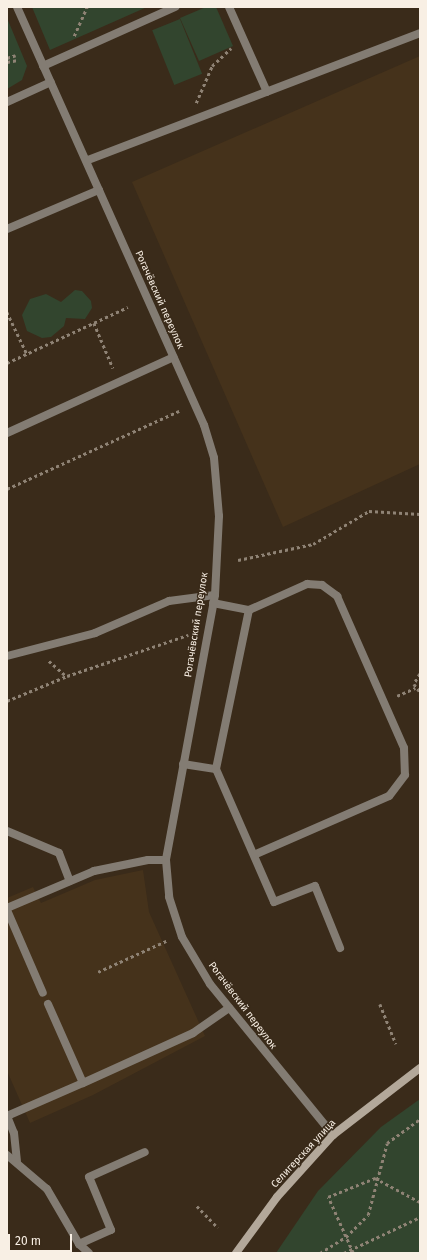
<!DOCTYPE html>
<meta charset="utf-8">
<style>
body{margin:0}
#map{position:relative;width:427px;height:1260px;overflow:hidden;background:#3a2b1a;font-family:"Fira Sans",sans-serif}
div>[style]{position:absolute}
.built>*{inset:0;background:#45321b}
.green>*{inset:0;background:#32452e;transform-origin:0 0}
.path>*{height:2.5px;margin-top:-1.25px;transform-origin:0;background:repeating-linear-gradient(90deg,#8f8375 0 3px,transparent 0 6px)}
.lane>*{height:8px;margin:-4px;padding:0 4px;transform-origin:4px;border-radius:4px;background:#837c73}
.street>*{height:8px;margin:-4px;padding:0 4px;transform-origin:4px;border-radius:4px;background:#837c73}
.secondary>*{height:8px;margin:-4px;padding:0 4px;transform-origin:4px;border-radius:4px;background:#b3a89a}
span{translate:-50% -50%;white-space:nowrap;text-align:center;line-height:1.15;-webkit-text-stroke:3px #3a2b1a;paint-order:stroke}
.street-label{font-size:10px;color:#f8efe4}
.frame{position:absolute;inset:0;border:8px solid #f8efe4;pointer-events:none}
.scale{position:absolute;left:8px;top:1234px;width:64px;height:18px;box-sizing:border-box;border:2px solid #f8efe4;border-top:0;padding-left:5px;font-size:12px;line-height:14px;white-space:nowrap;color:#f8efe4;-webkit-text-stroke:3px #3a2b1a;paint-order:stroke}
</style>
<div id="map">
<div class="built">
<i style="clip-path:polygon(420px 56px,420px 464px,283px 527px,132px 182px)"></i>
<i style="clip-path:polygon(143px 870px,149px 912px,205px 1036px,93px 1095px,30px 1123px,7px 1071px,7px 898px,33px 887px,41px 903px,95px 880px)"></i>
</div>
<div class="green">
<i style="clip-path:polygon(32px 7px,147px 7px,50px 50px)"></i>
<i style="clip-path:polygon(206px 7px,216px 7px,233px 46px,199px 61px,180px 18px)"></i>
<i style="clip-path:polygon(7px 18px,27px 66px,22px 80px,7px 89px)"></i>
<i style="left:180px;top:19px;width:59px;height:30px;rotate:68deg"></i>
<i style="clip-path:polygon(75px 290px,82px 291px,91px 301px,92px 308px,85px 319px,66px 318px,64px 326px,51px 337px,42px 338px,27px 331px,22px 315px,30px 299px,46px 294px,61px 302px)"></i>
<i style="clip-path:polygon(420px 1099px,420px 1253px,276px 1253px,318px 1191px,381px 1127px)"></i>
</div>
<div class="path">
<i style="left:74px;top:36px;width:32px;rotate:-66deg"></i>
<i style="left:7px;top:58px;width:9px;rotate:-18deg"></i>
<i style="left:7px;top:62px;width:11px;rotate:-10deg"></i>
<i style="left:196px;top:103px;width:40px;rotate:-66.6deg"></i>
<i style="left:212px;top:66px;width:26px;rotate:-43deg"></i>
<i style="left:7px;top:312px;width:47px;rotate:64.5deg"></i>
<i style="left:94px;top:323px;width:49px;rotate:67.1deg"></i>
<i style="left:7px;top:363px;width:133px;rotate:-24.8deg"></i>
<i style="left:7px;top:489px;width:189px;rotate:-24.4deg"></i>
<i style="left:238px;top:560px;width:77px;rotate:-12deg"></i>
<i style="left:313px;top:544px;width:65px;rotate:-30.5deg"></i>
<i style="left:369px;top:511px;width:51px;rotate:3.4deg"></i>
<i style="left:49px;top:661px;width:23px;rotate:41deg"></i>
<i style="left:420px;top:674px;width:12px;rotate:121deg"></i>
<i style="left:414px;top:684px;width:10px;rotate:53deg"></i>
<i style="left:397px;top:696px;width:20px;rotate:-24deg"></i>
<i style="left:7px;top:701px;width:65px;rotate:-22.6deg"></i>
<i style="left:67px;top:676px;width:128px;rotate:-18.7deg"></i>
<i style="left:98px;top:972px;width:75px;rotate:-24.5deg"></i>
<i style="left:380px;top:1004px;width:43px;rotate:68.2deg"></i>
<i style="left:197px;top:1206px;width:30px;rotate:46deg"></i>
<i style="left:320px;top:1253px;width:31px;rotate:-32deg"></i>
<i style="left:346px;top:1237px;width:31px;rotate:-45deg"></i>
<i style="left:368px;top:1215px;width:74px;rotate:-75.2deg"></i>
<i style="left:387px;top:1143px;width:41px;rotate:-36deg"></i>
<i style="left:344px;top:1253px;width:84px;rotate:-25.3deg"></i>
<i style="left:353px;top:1253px;width:61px;rotate:-114.1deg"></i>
<i style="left:328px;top:1197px;width:51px;rotate:-22deg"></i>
<i style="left:375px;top:1178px;width:51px;rotate:28.1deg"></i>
</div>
<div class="lane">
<i style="left:229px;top:7px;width:93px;rotate:65.9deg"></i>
<i style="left:43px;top:66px;width:145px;rotate:-24.1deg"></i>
<i style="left:7px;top:102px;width:48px;rotate:-24.4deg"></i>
<i style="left:88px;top:160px;width:355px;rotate:-20.9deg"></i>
<i style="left:7px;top:229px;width:100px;rotate:-23deg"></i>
<i style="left:7px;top:433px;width:183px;rotate:-24.5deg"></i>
<i style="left:213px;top:603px;width:37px;rotate:11deg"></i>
<i style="left:249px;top:610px;width:64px;rotate:-24.1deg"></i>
<i style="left:307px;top:584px;width:15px;rotate:4deg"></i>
<i style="left:322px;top:585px;width:19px;rotate:36deg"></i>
<i style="left:337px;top:596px;width:166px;rotate:66.2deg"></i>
<i style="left:404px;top:748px;width:27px;rotate:88deg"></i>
<i style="left:405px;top:775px;width:26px;rotate:127deg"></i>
<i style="left:389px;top:796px;width:147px;rotate:156.4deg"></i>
<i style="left:7px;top:656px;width:91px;rotate:-14.6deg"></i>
<i style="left:95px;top:633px;width:81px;rotate:-23.4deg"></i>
<i style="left:169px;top:601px;width:46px;rotate:-7.4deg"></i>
<i style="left:183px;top:764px;width:33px;rotate:9deg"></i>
<i style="left:216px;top:769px;width:145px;rotate:66.4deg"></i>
<i style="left:274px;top:902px;width:44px;rotate:-21.3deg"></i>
<i style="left:315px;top:886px;width:67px;rotate:68deg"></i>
<i style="left:216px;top:769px;width:162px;rotate:-78.3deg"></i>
<i style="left:7px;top:831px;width:56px;rotate:22.9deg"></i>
<i style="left:59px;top:853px;width:30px;rotate:69deg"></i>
<i style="left:7px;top:908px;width:95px;rotate:-23deg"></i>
<i style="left:94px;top:871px;width:55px;rotate:-11.5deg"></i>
<i style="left:148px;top:860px;width:18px"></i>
<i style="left:7px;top:910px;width:90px;rotate:66.6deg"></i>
<i style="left:48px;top:1004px;width:86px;rotate:66.1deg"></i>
<i style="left:83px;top:1083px;width:121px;rotate:-24.4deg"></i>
<i style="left:193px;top:1033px;width:44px;rotate:-34.8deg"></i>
<i style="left:7px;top:1116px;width:83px;rotate:-23.5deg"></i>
<i style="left:7px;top:1116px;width:18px;rotate:68deg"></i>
<i style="left:14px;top:1133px;width:28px;rotate:84deg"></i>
<i style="left:7px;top:1155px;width:52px;rotate:40.4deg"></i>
<i style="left:47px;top:1189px;width:64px;rotate:59.8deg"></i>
<i style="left:79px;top:1244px;width:13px;rotate:42deg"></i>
<i style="left:79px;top:1244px;width:35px;rotate:-24deg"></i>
<i style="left:111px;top:1230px;width:57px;rotate:-112.5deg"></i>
<i style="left:89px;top:1177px;width:61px;rotate:-24.1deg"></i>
</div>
<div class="street">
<i style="left:17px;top:7px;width:458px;rotate:65.9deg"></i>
<i style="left:204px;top:425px;width:34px;rotate:73deg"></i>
<i style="left:214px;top:458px;width:58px;rotate:85.1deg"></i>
<i style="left:219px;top:516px;width:79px;rotate:92.9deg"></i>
<i style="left:215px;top:595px;width:269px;rotate:100.5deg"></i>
<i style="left:166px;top:860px;width:37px;rotate:85deg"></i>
<i style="left:169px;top:897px;width:42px;rotate:72deg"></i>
<i style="left:182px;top:937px;width:55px;rotate:59.2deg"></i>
<i style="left:210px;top:984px;width:195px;rotate:50.8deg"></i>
</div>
<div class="secondary">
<i style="left:236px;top:1253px;width:69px;rotate:-53.8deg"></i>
<i style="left:277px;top:1197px;width:84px;rotate:-47.9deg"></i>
<i style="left:333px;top:1135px;width:110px;rotate:-37.6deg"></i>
</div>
<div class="street-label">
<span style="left:159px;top:300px;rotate:66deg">Рогачёвский переулок</span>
<span style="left:197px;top:625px;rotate:-81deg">Рогачёвский переулок</span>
<span style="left:242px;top:1006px;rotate:53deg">Рогачёвский переулок</span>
<span style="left:304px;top:1154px;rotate:-47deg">Селигерская улица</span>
</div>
<div class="frame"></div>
<div class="scale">20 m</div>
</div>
